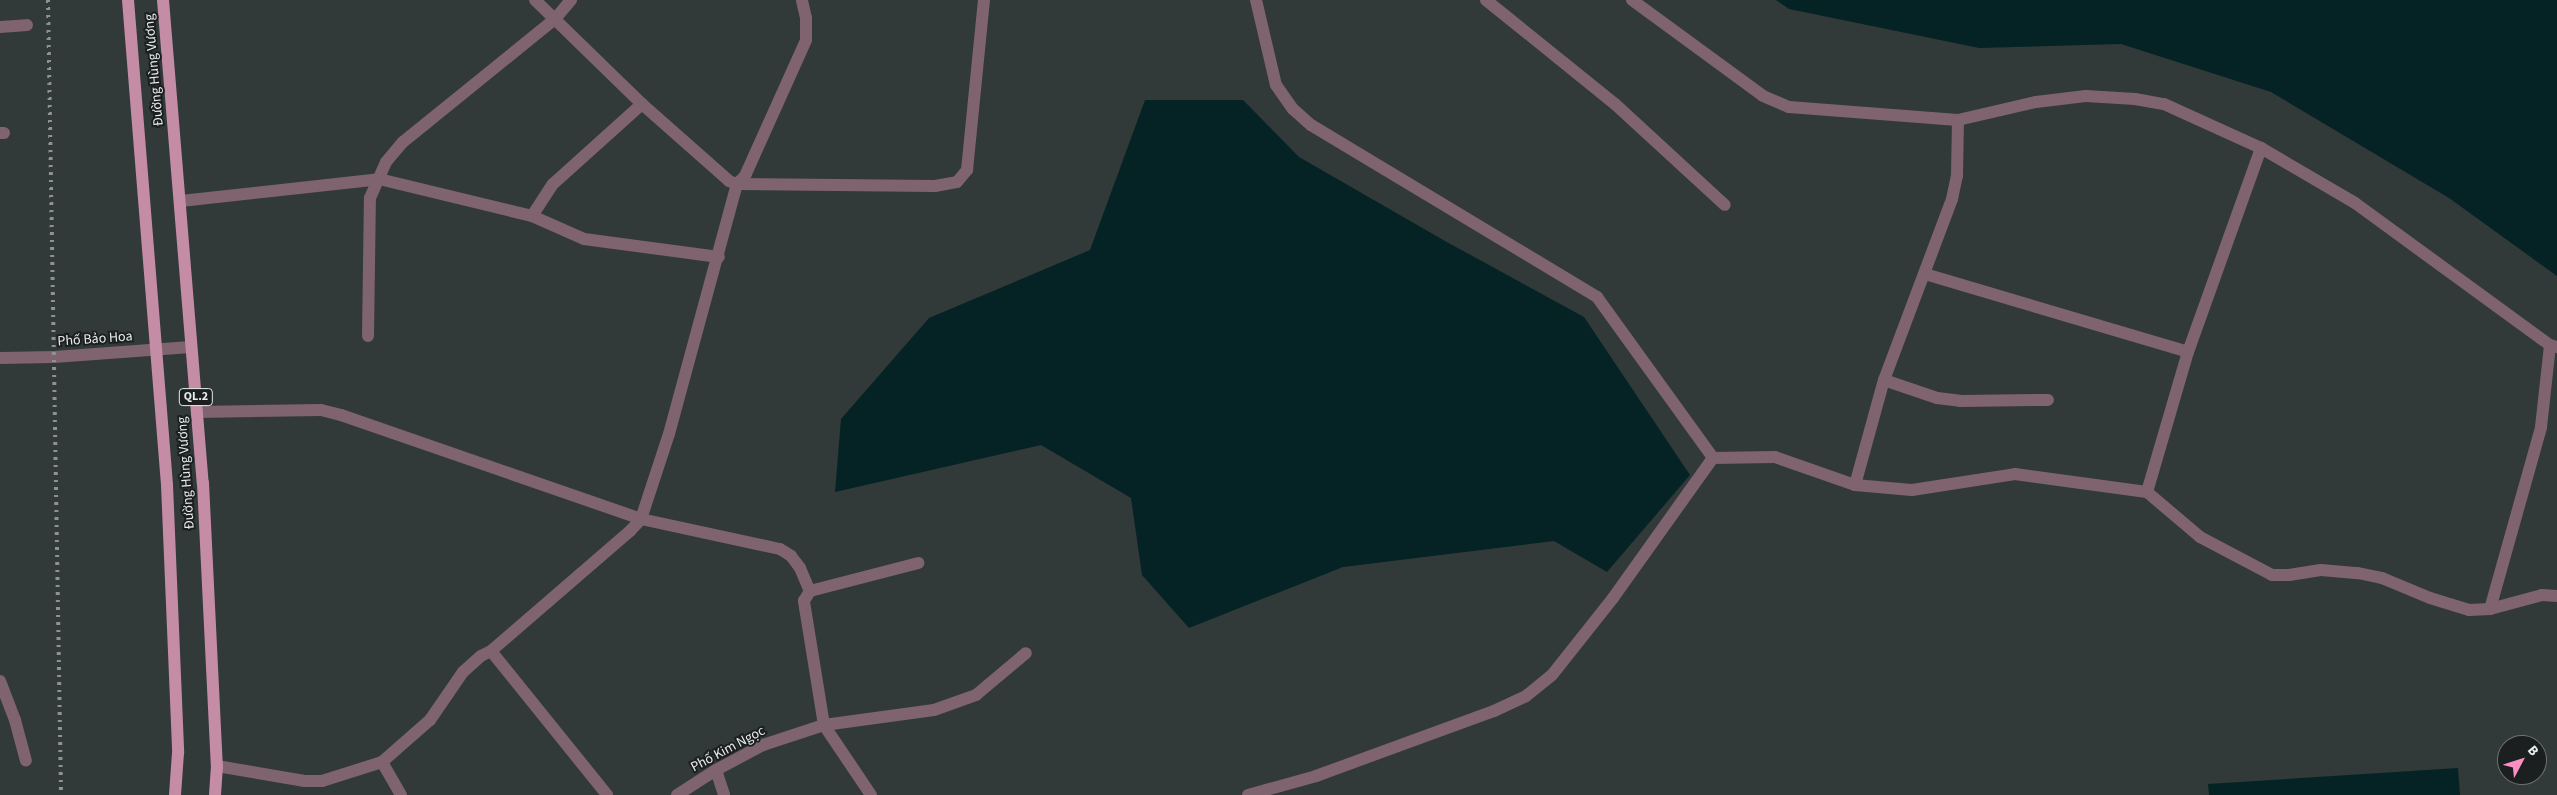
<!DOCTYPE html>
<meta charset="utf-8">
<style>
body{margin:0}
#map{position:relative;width:2557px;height:795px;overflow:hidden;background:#323939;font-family:"Source Sans 3",sans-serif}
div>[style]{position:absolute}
.water>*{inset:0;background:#052324}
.street>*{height:12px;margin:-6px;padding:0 6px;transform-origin:6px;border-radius:6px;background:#7f636f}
.primary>*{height:12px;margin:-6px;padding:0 6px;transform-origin:6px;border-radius:6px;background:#c48da5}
.rail>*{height:4px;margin-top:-2px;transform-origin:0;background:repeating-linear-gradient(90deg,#8d9393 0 2.5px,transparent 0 7.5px)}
span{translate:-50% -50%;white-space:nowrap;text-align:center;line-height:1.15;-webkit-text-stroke:4px #1c1f20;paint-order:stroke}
.shield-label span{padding:1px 4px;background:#1c1f20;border:1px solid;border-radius:4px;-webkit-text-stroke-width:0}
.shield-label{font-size:12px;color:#e7ecec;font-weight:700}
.street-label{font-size:14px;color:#e7ecec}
.north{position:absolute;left:2497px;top:735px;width:50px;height:50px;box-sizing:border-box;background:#1c1f20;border:1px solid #6d7172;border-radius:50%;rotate:50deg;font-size:14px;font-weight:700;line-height:20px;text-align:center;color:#e7ecec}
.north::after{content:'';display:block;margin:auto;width:18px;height:22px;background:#fc8fc1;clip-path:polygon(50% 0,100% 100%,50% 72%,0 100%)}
</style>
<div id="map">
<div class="water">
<i style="clip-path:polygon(1776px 0,2557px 0,2557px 276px,2449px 198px,2271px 92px,2121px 44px,1979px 48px,1789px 9px)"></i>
<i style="clip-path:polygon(1145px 100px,1243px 100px,1299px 157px,1445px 241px,1584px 317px,1690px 475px,1607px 572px,1554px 541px,1343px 567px,1189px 628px,1142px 575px,1131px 498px,1041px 445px,835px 492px,841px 419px,929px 318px,1090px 250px)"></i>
<i style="clip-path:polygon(2458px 768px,2460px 795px,2209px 795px,2208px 784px)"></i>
</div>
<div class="street">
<i style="left:535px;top:0;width:149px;rotate:44.2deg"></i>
<i style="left:642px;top:104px;width:116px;rotate:41.5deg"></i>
<i style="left:729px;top:181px;width:9px;rotate:21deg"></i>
<i style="left:737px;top:184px;width:198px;rotate:0.6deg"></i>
<i style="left:935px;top:186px;width:22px;rotate:-10deg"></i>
<i style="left:957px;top:182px;width:16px;rotate:-50deg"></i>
<i style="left:967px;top:170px;width:171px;rotate:-84.3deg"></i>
<i style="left:1256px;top:0;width:87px;rotate:76.8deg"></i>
<i style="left:1276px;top:85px;width:29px;rotate:55deg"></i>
<i style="left:1293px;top:109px;width:24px;rotate:42deg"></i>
<i style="left:1311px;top:125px;width:334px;rotate:31deg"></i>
<i style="left:1597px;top:297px;width:198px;rotate:54.2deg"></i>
<i style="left:1486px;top:0;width:166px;rotate:38.9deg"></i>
<i style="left:1615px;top:104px;width:149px;rotate:42.6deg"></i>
<i style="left:1632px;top:0;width:162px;rotate:36.2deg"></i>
<i style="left:1763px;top:96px;width:28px;rotate:23deg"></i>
<i style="left:1789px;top:107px;width:169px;rotate:4.4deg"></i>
<i style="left:1958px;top:120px;width:80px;rotate:-13deg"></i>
<i style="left:2036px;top:102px;width:50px;rotate:-6.8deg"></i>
<i style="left:2086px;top:96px;width:49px;rotate:3.5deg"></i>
<i style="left:2135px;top:99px;width:29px;rotate:10deg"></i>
<i style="left:2164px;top:104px;width:107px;rotate:24.4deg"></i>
<i style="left:2261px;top:148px;width:109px;rotate:30.3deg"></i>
<i style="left:2355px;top:203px;width:241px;rotate:36.1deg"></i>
<i style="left:2550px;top:345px;width:7px;rotate:16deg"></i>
<i style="left:0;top:27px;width:27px;rotate:-4deg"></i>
<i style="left:0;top:133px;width:4px"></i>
<i style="left:181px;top:201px;width:199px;rotate:-6.3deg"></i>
<i style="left:379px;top:179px;width:157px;rotate:13.6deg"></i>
<i style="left:532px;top:216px;width:57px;rotate:23.9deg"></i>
<i style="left:584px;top:239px;width:136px;rotate:7.6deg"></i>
<i style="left:532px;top:216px;width:38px;rotate:-57deg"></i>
<i style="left:553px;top:184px;width:120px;rotate:-42deg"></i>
<i style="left:1925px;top:274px;width:274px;rotate:16.5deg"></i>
<i style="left:368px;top:336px;width:138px;rotate:-89.2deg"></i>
<i style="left:370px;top:198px;width:39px;rotate:-66deg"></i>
<i style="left:386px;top:162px;width:26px;rotate:-50deg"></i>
<i style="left:403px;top:142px;width:196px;rotate:-39deg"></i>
<i style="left:555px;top:19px;width:25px;rotate:-50deg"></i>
<i style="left:0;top:358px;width:54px;rotate:-1.1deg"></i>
<i style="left:54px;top:357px;width:137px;rotate:-4.2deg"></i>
<i style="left:1884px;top:380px;width:56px;rotate:18.8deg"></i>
<i style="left:1937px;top:398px;width:23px;rotate:7deg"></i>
<i style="left:1960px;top:401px;width:88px;rotate:-0.7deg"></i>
<i style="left:197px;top:412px;width:124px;rotate:-0.9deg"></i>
<i style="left:321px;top:410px;width:21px;rotate:14deg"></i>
<i style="left:341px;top:415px;width:318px;rotate:19.1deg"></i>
<i style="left:641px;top:519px;width:142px;rotate:12.2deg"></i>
<i style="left:780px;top:549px;width:13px;rotate:32deg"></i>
<i style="left:791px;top:556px;width:15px;rotate:53deg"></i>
<i style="left:800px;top:568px;width:25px;rotate:67deg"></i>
<i style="left:1713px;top:458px;width:62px;rotate:-0.9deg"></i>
<i style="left:1775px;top:457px;width:85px;rotate:19.3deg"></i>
<i style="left:1855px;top:485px;width:57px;rotate:5deg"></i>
<i style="left:1912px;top:490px;width:104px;rotate:-8.8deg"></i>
<i style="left:2015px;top:474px;width:133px;rotate:7.8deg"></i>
<i style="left:2147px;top:492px;width:70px;rotate:40.3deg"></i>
<i style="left:2200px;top:537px;width:81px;rotate:27.8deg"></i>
<i style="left:2272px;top:575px;width:17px"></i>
<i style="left:2289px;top:575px;width:32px;rotate:-9deg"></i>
<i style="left:2321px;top:570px;width:37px;rotate:5deg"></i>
<i style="left:2358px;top:573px;width:25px;rotate:12deg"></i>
<i style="left:2382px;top:578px;width:52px;rotate:22.6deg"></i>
<i style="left:2430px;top:598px;width:41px;rotate:17.1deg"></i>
<i style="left:2469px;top:610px;width:21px;rotate:-3deg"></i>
<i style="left:2490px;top:609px;width:54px;rotate:-15.1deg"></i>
<i style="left:2542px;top:595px;width:15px;rotate:4deg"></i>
<i style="left:1855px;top:485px;width:109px;rotate:-74.6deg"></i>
<i style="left:1884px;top:380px;width:193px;rotate:-69.4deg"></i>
<i style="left:1952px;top:199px;width:24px;rotate:-78deg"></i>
<i style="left:1957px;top:176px;width:56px;rotate:-89deg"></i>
<i style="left:2147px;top:492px;width:146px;rotate:-73.7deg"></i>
<i style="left:2188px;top:352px;width:217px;rotate:-70.3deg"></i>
<i style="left:2490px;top:609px;width:189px;rotate:-74.3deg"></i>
<i style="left:2541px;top:427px;width:82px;rotate:-83.7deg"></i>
<i style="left:491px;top:651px;width:185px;rotate:51.1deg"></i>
<i style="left:0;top:681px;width:42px;rotate:69deg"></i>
<i style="left:15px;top:720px;width:42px;rotate:75deg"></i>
<i style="left:382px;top:762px;width:38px;rotate:60deg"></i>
<i style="left:217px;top:766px;width:89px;rotate:9.7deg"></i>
<i style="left:305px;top:781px;width:17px"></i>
<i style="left:322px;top:781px;width:63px;rotate:-17.6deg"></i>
<i style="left:382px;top:762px;width:64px;rotate:-41.2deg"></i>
<i style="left:430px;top:720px;width:58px;rotate:-55.5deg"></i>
<i style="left:463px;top:672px;width:24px;rotate:-42deg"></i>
<i style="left:481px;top:656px;width:11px;rotate:-27deg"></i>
<i style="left:491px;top:651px;width:184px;rotate:-40.8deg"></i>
<i style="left:630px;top:531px;width:16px;rotate:-47deg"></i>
<i style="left:641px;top:519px;width:89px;rotate:-71.8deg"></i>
<i style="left:669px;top:434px;width:259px;rotate:-74.8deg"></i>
<i style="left:737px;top:184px;width:11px;rotate:-45deg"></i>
<i style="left:745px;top:176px;width:149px;rotate:-65.8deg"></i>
<i style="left:806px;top:40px;width:22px;rotate:-90deg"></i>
<i style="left:806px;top:18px;width:18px;rotate:-103deg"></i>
<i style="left:716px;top:770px;width:26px;rotate:72deg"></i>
<i style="left:677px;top:795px;width:46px;rotate:-32.7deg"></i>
<i style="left:716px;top:770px;width:53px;rotate:-28deg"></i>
<i style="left:763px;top:745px;width:64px;rotate:-18.2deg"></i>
<i style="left:824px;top:725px;width:111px;rotate:-7.8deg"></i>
<i style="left:934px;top:710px;width:45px;rotate:-19.7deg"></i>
<i style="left:976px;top:695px;width:65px;rotate:-40deg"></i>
<i style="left:871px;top:795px;width:84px;rotate:-123.9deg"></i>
<i style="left:824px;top:725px;width:126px;rotate:-99.2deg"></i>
<i style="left:804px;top:601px;width:12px;rotate:-59deg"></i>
<i style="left:810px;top:591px;width:112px;rotate:-14.5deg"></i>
<i style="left:1248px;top:795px;width:71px;rotate:-15.6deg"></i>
<i style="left:1316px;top:776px;width:189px;rotate:-20.1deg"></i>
<i style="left:1494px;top:711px;width:35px;rotate:-25deg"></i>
<i style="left:1526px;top:696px;width:33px;rotate:-39deg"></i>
<i style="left:1552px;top:675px;width:98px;rotate:-51.6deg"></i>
<i style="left:1613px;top:598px;width:172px;rotate:-54.5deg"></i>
</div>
<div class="primary">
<i style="left:128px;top:0;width:487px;rotate:85.4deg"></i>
<i style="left:167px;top:485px;width:268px;rotate:87.6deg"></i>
<i style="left:178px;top:753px;width:42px;rotate:94.1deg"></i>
<i style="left:163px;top:0;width:485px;rotate:85.3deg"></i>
<i style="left:203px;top:483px;width:283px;rotate:87.2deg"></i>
<i style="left:217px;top:766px;width:29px;rotate:94deg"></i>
</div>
<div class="rail">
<i style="left:48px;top:0;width:795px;rotate:89.06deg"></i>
</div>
<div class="shield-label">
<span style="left:196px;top:397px">QL.2</span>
</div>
<div class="street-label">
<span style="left:154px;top:70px;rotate:-95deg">Đường Hùng Vương</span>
<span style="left:95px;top:339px;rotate:-4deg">Phố Bảo Hoa</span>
<span style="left:186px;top:473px;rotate:-94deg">Đường Hùng Vương</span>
<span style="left:728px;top:749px;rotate:-28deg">Phố Kim Ngọc</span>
</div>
<div class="north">B</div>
</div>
